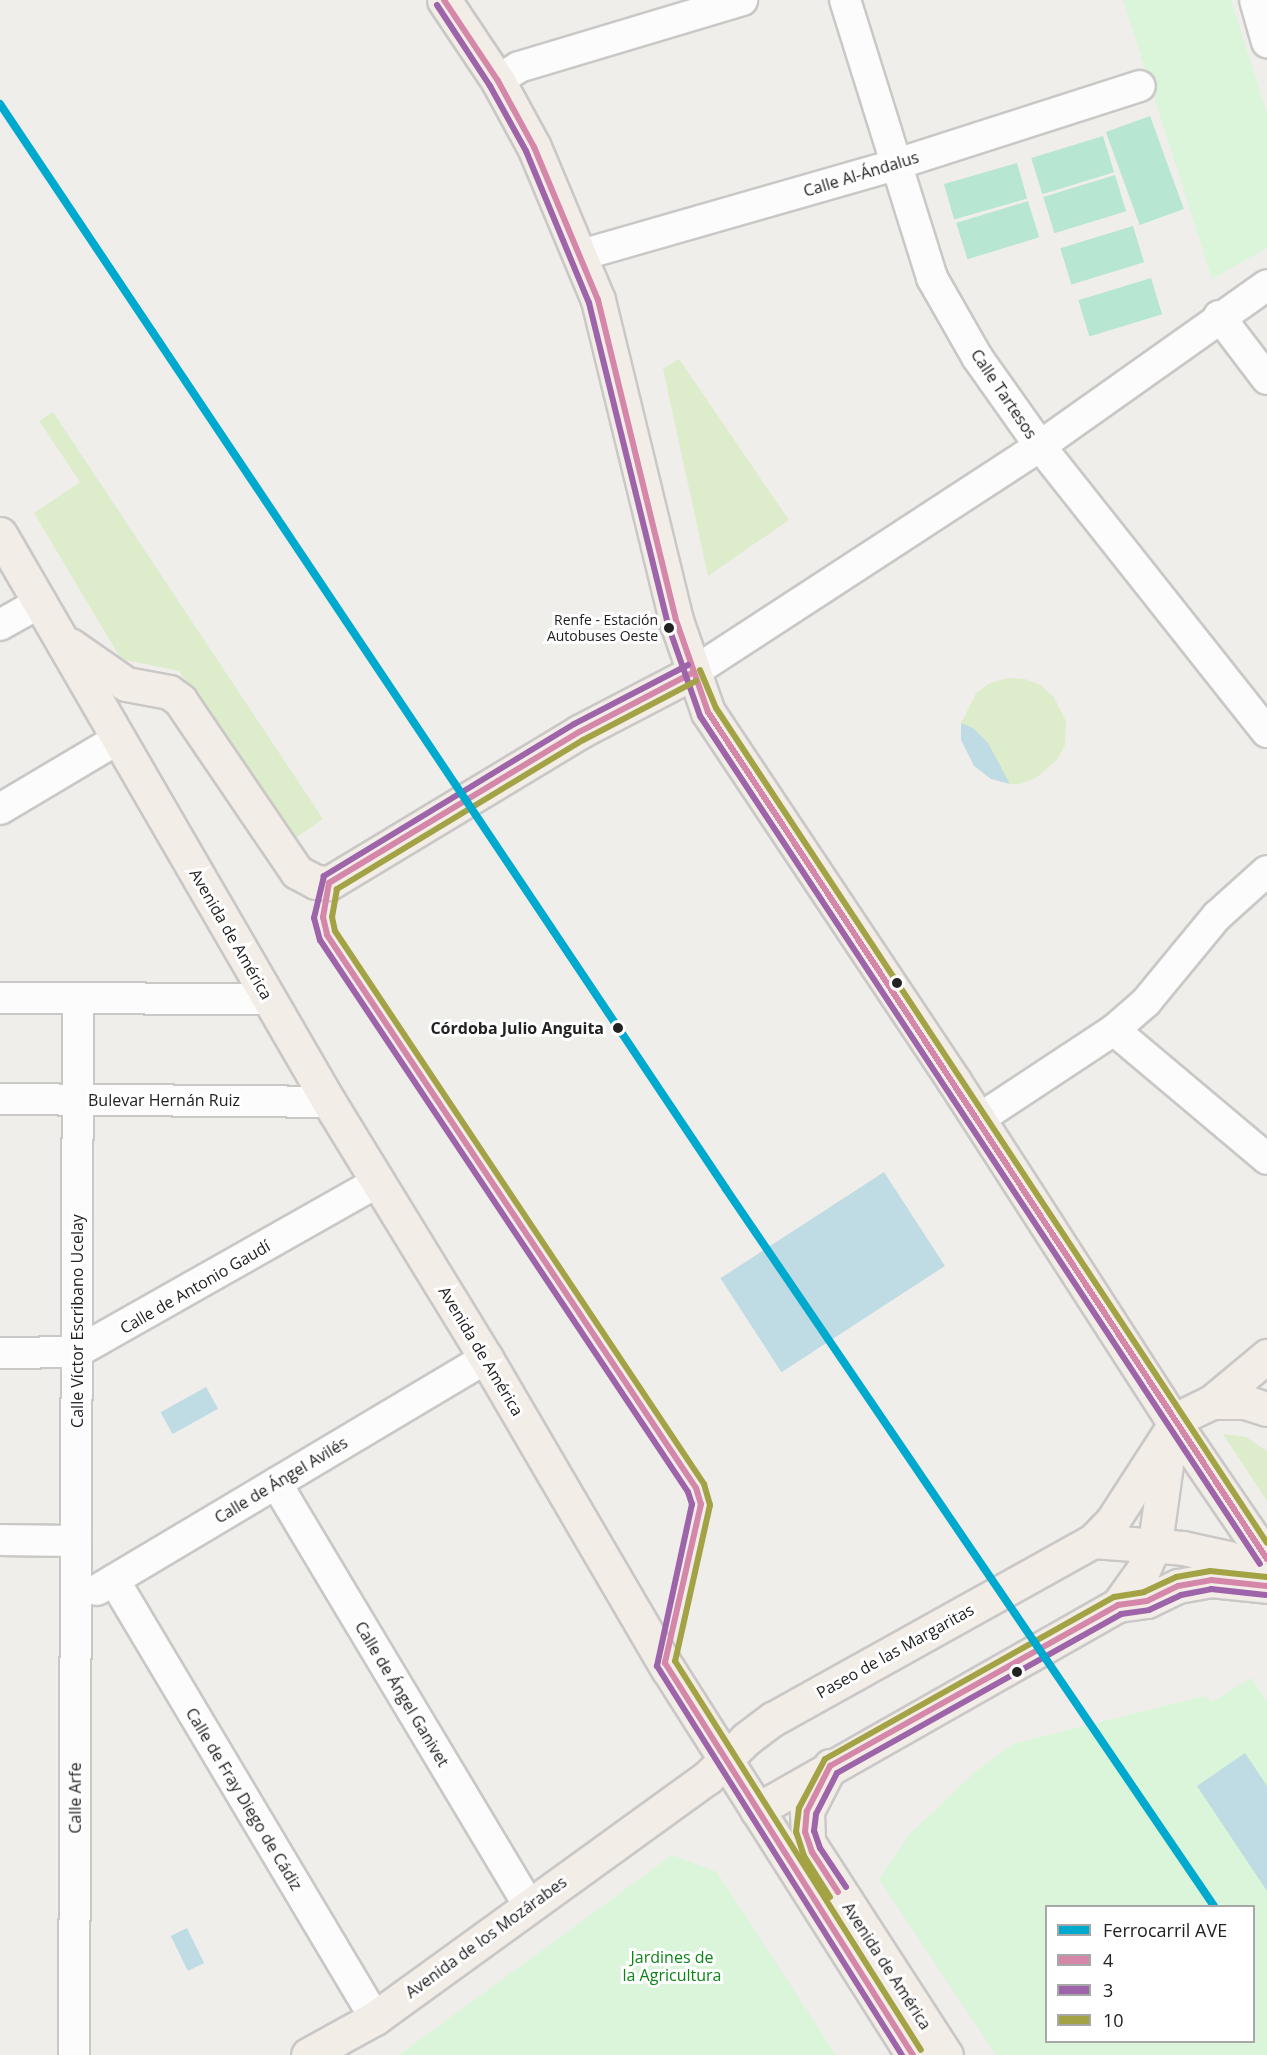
<!DOCTYPE html>
<meta charset="utf-8">
<style>
body{margin:0}
#map{position:relative;width:1267px;height:2055px;overflow:hidden;background:#f0eeeb;font-family:"Open Sans",sans-serif}
div>[style]{position:absolute}
.grass>*{inset:0;background:#ddeccb}
.park>*{inset:0;background:#daf5da}
.pitch>*{inset:0;background:#b7e6d2;transform-origin:0 0}
.water>*{inset:0;background:#bfdbe3;transform-origin:0 0}
.roads{filter:drop-shadow(2px 0 #c9c8c7) drop-shadow(-2px 0 #c9c8c7) drop-shadow(0 2px #c9c8c7) drop-shadow(0 -2px #c9c8c7)}
.minor>*{height:30px;margin:-15px;padding:0 15px;transform-origin:15px;border-radius:15px;background:#fdfcfc}
.major>*{height:33px;margin:-16.5px;padding:0 16.5px;transform-origin:16.5px;border-radius:16.5px;background:#f3ede7}
.bus-1>*{height:6px;margin:-3px;padding:0 3px;transform-origin:3px;border-radius:3px;background:#d587a9}
.bus-2>*{height:6px;margin:-3px;padding:0 3px;transform-origin:3px;border-radius:3px;background:#9e64a9}
.bus-3>*{height:6px;margin:-3px;padding:0 3px;transform-origin:3px;border-radius:3px;background:#a3a346}
.rail-1>*{height:8px;margin:-4px;padding:0 4px;transform-origin:4px;border-radius:4px;background:#00a9ce}
.dots>*{width:16px;height:16px;translate:-50% -50%;box-sizing:border-box;border:3px solid #fff;border-radius:50%}
span{translate:-50% -50%;white-space:nowrap;text-align:center;line-height:1.15;-webkit-text-stroke:6px #fff;paint-order:stroke}
.bus-label{font-size:14px;color:#222}
.right{translate:-100% -50%;text-align:right}
.street-label{font-size:16px;color:#222}
.stop-label{font-size:16px;color:#222;font-weight:700}
.park-label{font-size:16px;color:#0c8416}
.legend{position:absolute;left:1045px;top:1905px;width:210px;height:138px;box-sizing:border-box;background:#fff;border:2px solid #a7a7a7;margin:0;padding:8px 10px;list-style:none;font-size:18px;color:#222}
.legend li{display:flex;align-items:center;gap:12px;height:30px}
.legend b{width:30px;border:2px solid #a7a7a7}
</style>
<div id="map">
<div class="grass">
<i style="clip-path:polygon(679px 359px,789px 520px,708px 576px,663px 369px)"></i>
<i style="clip-path:polygon(53px 412px,323px 819px,294px 839px,179px 671px,121px 659px,34px 513px,80px 482px,39px 421px)"></i>
<i style="clip-path:polygon(1008px 678px,1025px 679px,1042px 686px,1054px 697px,1066px 721px,1065px 745px,1057px 760px,1036px 778px,1020px 784px,1010px 784px,961px 723px,976px 693px,990px 683px)"></i>
<i style="clip-path:polygon(1223px 1434px,1246px 1437px,1267px 1451px,1267px 1501px)"></i>
</div>
<div class="park">
<i style="clip-path:polygon(1123px 0,1231px 0,1267px 113px,1267px 248px,1212px 279px)"></i>
<i style="clip-path:polygon(evenodd,1251px 1678px,1267px 1701px,1267px 2055px,996px 2055px,879px 1879px,908px 1836px,975px 1772px,1013px 1744px,1205px 1696px,1212px 1702px,1251px 1678px,1046px 1906px,1254px 1906px,1254px 2042px,1046px 2042px,1046px 1906px)"></i>
<i style="clip-path:polygon(672px 1855px,717px 1872px,836px 2055px,399px 2055px)"></i>
</div>
<div class="pitch">
<i style="left:1150px;top:116px;width:99px;height:47px;rotate:70deg"></i>
<i style="left:1103px;top:136px;width:38px;height:75px;rotate:73deg"></i>
<i style="left:1017px;top:163px;width:37px;height:76px;rotate:74deg"></i>
<i style="left:1115px;top:175px;width:38px;height:75px;rotate:73deg"></i>
<i style="left:1028px;top:201px;width:38px;height:75px;rotate:73deg"></i>
<i style="left:1133px;top:226px;width:38px;height:76px;rotate:73deg"></i>
<i style="left:1151px;top:278px;width:38px;height:76px;rotate:73deg"></i>
</div>
<div class="water">
<i style="clip-path:polygon(961px 723px,973px 728px,988px 743px,1010px 784px,991px 779px,974px 766px,961px 740px)"></i>
<i style="left:884px;top:1172px;width:112px;height:195px;rotate:57deg"></i>
<i style="left:206px;top:1387px;width:25px;height:52px;rotate:61deg"></i>
<i style="clip-path:polygon(1245px 1753px,1267px 1786px,1267px 1891px,1197px 1786px)"></i>
<i style="left:187px;top:1928px;width:39px;height:18px;rotate:64deg"></i>
</div>
<div class="roads">
<div class="minor">
<i style="left:845px;top:0;width:291px;rotate:72.6deg"></i>
<i style="left:932px;top:278px;width:91px;rotate:60.3deg"></i>
<i style="left:977px;top:357px;width:109px;rotate:54.7deg"></i>
<i style="left:1040px;top:446px;width:365px;rotate:51.6deg"></i>
<i style="left:1255px;top:0;width:44px;rotate:74.1deg"></i>
<i style="left:498px;top:81px;width:25px;rotate:-34deg"></i>
<i style="left:519px;top:67px;width:233px;rotate:-16.7deg"></i>
<i style="left:581px;top:255px;width:326px;rotate:-16deg"></i>
<i style="left:894px;top:165px;width:258px;rotate:-17.8deg"></i>
<i style="left:1219px;top:316px;width:79px;rotate:52.7deg"></i>
<i style="left:0;top:625px;width:47px;rotate:-29.3deg"></i>
<i style="left:692px;top:673px;width:415px;rotate:-33.1deg"></i>
<i style="left:1040px;top:446px;width:278px;rotate:-35.3deg"></i>
<i style="left:0;top:809px;width:137px;rotate:-30.7deg"></i>
<i style="left:0;top:998px;width:268px;rotate:0.2deg"></i>
<i style="left:1114px;top:1030px;width:200px;rotate:40.1deg"></i>
<i style="left:0;top:1099px;width:329px;rotate:0.5deg"></i>
<i style="left:979px;top:1119px;width:162px;rotate:-33.4deg"></i>
<i style="left:1114px;top:1030px;width:43px;rotate:-41.2deg"></i>
<i style="left:1146px;top:1002px;width:112px;rotate:-50.5deg"></i>
<i style="left:1217px;top:916px;width:67px;rotate:-42deg"></i>
<i style="left:0;top:1353px;width:77px;rotate:-0.7deg"></i>
<i style="left:77px;top:1352px;width:346px;rotate:-29.5deg"></i>
<i style="left:276px;top:1483px;width:491px;rotate:59.1deg"></i>
<i style="left:0;top:1540px;width:76px;rotate:0.8deg"></i>
<i style="left:114px;top:1580px;width:510px;rotate:59.21deg"></i>
<i style="left:97px;top:1590px;width:453px;rotate:-30.8deg"></i>
<i style="left:74px;top:2055px;width:1057px;rotate:-89.78deg"></i>
</div>
<div class="major">
<i style="left:444px;top:0;width:97px;rotate:56.3deg"></i>
<i style="left:498px;top:81px;width:75px;rotate:61.4deg"></i>
<i style="left:534px;top:147px;width:166px;rotate:67.3deg"></i>
<i style="left:598px;top:300px;width:333px;rotate:76.3deg"></i>
<i style="left:677px;top:623px;width:94px;rotate:70.8deg"></i>
<i style="left:708px;top:712px;width:443px;rotate:56.3deg"></i>
<i style="left:954px;top:1081px;width:408px;rotate:57.2deg"></i>
<i style="left:1175px;top:1424px;width:163px;rotate:55.7deg"></i>
<i style="left:0;top:534px;width:656px;rotate:59.92deg"></i>
<i style="left:329px;top:1102px;width:300px;rotate:58.5deg"></i>
<i style="left:486px;top:1358px;width:360px;rotate:59.7deg"></i>
<i style="left:668px;top:1669px;width:457px;rotate:57.6deg"></i>
<i style="left:70px;top:645px;width:68px;rotate:34.9deg"></i>
<i style="left:126px;top:684px;width:44px;rotate:10.5deg"></i>
<i style="left:169px;top:692px;width:14px;rotate:36deg"></i>
<i style="left:180px;top:700px;width:208px;rotate:55.8deg"></i>
<i style="left:297px;top:872px;width:21px;rotate:28deg"></i>
<i style="left:316px;top:882px;width:13px;rotate:4deg"></i>
<i style="left:329px;top:883px;width:292px;rotate:-31.1deg"></i>
<i style="left:579px;top:732px;width:127px;rotate:-27.6deg"></i>
<i style="left:1212px;top:1402px;width:72px;rotate:-39.9deg"></i>
<i style="left:1093px;top:1541px;width:29px;rotate:-46deg"></i>
<i style="left:1113px;top:1520px;width:114px;rotate:-57.1deg"></i>
<i style="left:1175px;top:1424px;width:13px;rotate:-42deg"></i>
<i style="left:1185px;top:1415px;width:30px;rotate:-26deg"></i>
<i style="left:1212px;top:1402px;width:33px"></i>
<i style="left:1245px;top:1402px;width:23px;rotate:18deg"></i>
<i style="left:1118px;top:1605px;width:43px;rotate:-54.5deg"></i>
<i style="left:1143px;top:1570px;width:30px;rotate:-66deg"></i>
<i style="left:1155px;top:1543px;width:101px;rotate:-82deg"></i>
<i style="left:830px;top:1766px;width:51px;rotate:117.1deg"></i>
<i style="left:807px;top:1811px;width:31px;rotate:88deg"></i>
<i style="left:808px;top:1842px;width:254px;rotate:57.1deg"></i>
<i style="left:757px;top:1810px;width:415px;rotate:-29.6deg"></i>
<i style="left:1118px;top:1605px;width:29px;rotate:-8deg"></i>
<i style="left:1147px;top:1601px;width:34px;rotate:-26deg"></i>
<i style="left:1178px;top:1586px;width:34px;rotate:-10deg"></i>
<i style="left:1211px;top:1580px;width:56px;rotate:6.1deg"></i>
<i style="left:308px;top:2055px;width:77px;rotate:-28.9deg"></i>
<i style="left:375px;top:2018px;width:410px;rotate:-35.9deg"></i>
<i style="left:707px;top:1778px;width:55px;rotate:-45deg"></i>
<i style="left:746px;top:1739px;width:34px;rotate:-37deg"></i>
<i style="left:773px;top:1719px;width:366px;rotate:-29.1deg"></i>
<i style="left:1093px;top:1541px;width:90px;rotate:4.4deg"></i>
<i style="left:1183px;top:1548px;width:46px;rotate:12.5deg"></i>
<i style="left:1228px;top:1558px;width:42px;rotate:22.3deg"></i>
</div>
</div>
<div class="bus-1">
<i style="left:444px;top:0;width:97px;rotate:56.3deg"></i>
<i style="left:498px;top:81px;width:75px;rotate:61.4deg"></i>
<i style="left:534px;top:147px;width:166px;rotate:67.3deg"></i>
<i style="left:598px;top:300px;width:333px;rotate:76.3deg"></i>
<i style="left:677px;top:623px;width:94px;rotate:70.8deg"></i>
<i style="left:708px;top:712px;width:1015px;rotate:56.58deg"></i>
<i style="left:692px;top:673px;width:127px;rotate:152.4deg"></i>
<i style="left:579px;top:732px;width:292px;rotate:148.9deg"></i>
<i style="left:329px;top:883px;width:35px;rotate:100deg"></i>
<i style="left:323px;top:917px;width:18px;rotate:77deg"></i>
<i style="left:327px;top:935px;width:665px;rotate:56.29deg"></i>
<i style="left:696px;top:1488px;width:17px;rotate:73deg"></i>
<i style="left:701px;top:1504px;width:163px;rotate:102.8deg"></i>
<i style="left:665px;top:1663px;width:464px;rotate:57.7deg"></i>
<i style="left:838px;top:1892px;width:48px;rotate:-123deg"></i>
<i style="left:812px;top:1852px;width:21px;rotate:-109deg"></i>
<i style="left:805px;top:1832px;width:21px;rotate:-85deg"></i>
<i style="left:807px;top:1811px;width:51px;rotate:-62.9deg"></i>
<i style="left:830px;top:1766px;width:330px;rotate:-29.2deg"></i>
<i style="left:1118px;top:1605px;width:29px;rotate:-8deg"></i>
<i style="left:1147px;top:1601px;width:34px;rotate:-26deg"></i>
<i style="left:1178px;top:1586px;width:34px;rotate:-10deg"></i>
<i style="left:1211px;top:1580px;width:56px;rotate:6.1deg"></i>
</div>
<div class="bus-2">
<i style="left:437px;top:5px;width:97px;rotate:56.8deg"></i>
<i style="left:490px;top:86px;width:74px;rotate:61deg"></i>
<i style="left:526px;top:151px;width:165px;rotate:67.5deg"></i>
<i style="left:589px;top:303px;width:332px;rotate:76.2deg"></i>
<i style="left:668px;top:625px;width:96px;rotate:70.6deg"></i>
<i style="left:700px;top:716px;width:1016px;rotate:56.56deg"></i>
<i style="left:688px;top:665px;width:128px;rotate:152.6deg"></i>
<i style="left:574px;top:724px;width:293px;rotate:148.7deg"></i>
<i style="left:324px;top:876px;width:43px;rotate:103.4deg"></i>
<i style="left:314px;top:918px;width:23px;rotate:75deg"></i>
<i style="left:320px;top:940px;width:663px;rotate:56.31deg"></i>
<i style="left:688px;top:1492px;width:13px;rotate:72deg"></i>
<i style="left:692px;top:1504px;width:166px;rotate:102.2deg"></i>
<i style="left:657px;top:1666px;width:460px;rotate:57.8deg"></i>
<i style="left:846px;top:1887px;width:47px;rotate:-123.7deg"></i>
<i style="left:820px;top:1848px;width:18px;rotate:-109deg"></i>
<i style="left:814px;top:1831px;width:17px;rotate:-83deg"></i>
<i style="left:816px;top:1814px;width:46px;rotate:-62.9deg"></i>
<i style="left:837px;top:1773px;width:325px;rotate:-29.2deg"></i>
<i style="left:1121px;top:1614px;width:28px;rotate:-8deg"></i>
<i style="left:1149px;top:1610px;width:35px;rotate:-25deg"></i>
<i style="left:1181px;top:1595px;width:31px;rotate:-11deg"></i>
<i style="left:1211px;top:1589px;width:55px;rotate:6.2deg"></i>
</div>
<div class="bus-3">
<i style="left:700px;top:670px;width:41px;rotate:67.2deg"></i>
<i style="left:716px;top:708px;width:1000px;rotate:56.58deg"></i>
<i style="left:696px;top:681px;width:127px;rotate:152.4deg"></i>
<i style="left:583px;top:740px;width:288px;rotate:148.8deg"></i>
<i style="left:337px;top:889px;width:28px;rotate:100deg"></i>
<i style="left:332px;top:917px;width:14px;rotate:78deg"></i>
<i style="left:335px;top:931px;width:665px;rotate:56.29deg"></i>
<i style="left:704px;top:1484px;width:22px;rotate:74deg"></i>
<i style="left:710px;top:1505px;width:160px;rotate:102.6deg"></i>
<i style="left:675px;top:1661px;width:460px;rotate:57.7deg"></i>
<i style="left:830px;top:1897px;width:49px;rotate:-122.4deg"></i>
<i style="left:804px;top:1856px;width:25px;rotate:-108deg"></i>
<i style="left:796px;top:1832px;width:24px;rotate:-83deg"></i>
<i style="left:799px;top:1808px;width:55px;rotate:-62deg"></i>
<i style="left:825px;top:1759px;width:331px;rotate:-29.3deg"></i>
<i style="left:1114px;top:1597px;width:30px;rotate:-9deg"></i>
<i style="left:1144px;top:1592px;width:35px;rotate:-25deg"></i>
<i style="left:1176px;top:1577px;width:35px;rotate:-10deg"></i>
<i style="left:1210px;top:1571px;width:57px;rotate:6deg"></i>
</div>
<div class="rail-1">
<i style="left:0;top:104px;width:1305px;rotate:56.21deg"></i>
<i style="left:726px;top:1189px;width:867px;rotate:55.76deg"></i>
</div>
<div class="dots">
<i style="left:669px;top:628px;background:#222"></i>
<i style="left:897px;top:983px;background:#222"></i>
<i style="left:618px;top:1028px;background:#222"></i>
<i style="left:1017px;top:1672px;background:#222"></i>
</div>
<div class="bus-label">
<span class="right" style="left:658px;top:628px">Renfe - Estación<br>Autobuses Oeste</span>
</div>
<div class="street-label">
<span style="left:861px;top:174px;rotate:-17deg">Calle Al-Ándalus</span>
<span style="left:1004px;top:394px;rotate:56deg">Calle Tartesos</span>
<span style="left:231px;top:934px;rotate:60deg">Avenida de América</span>
<span style="left:164px;top:1100px">Bulevar Hernán Ruiz</span>
<span style="left:195px;top:1287px;rotate:-30deg">Calle de Antonio Gaudí</span>
<span style="left:77px;top:1321px;rotate:-90deg">Calle Víctor Escribano Ucelay</span>
<span style="left:481px;top:1351px;rotate:59deg">Avenida de América</span>
<span style="left:281px;top:1480px;rotate:-31deg">Calle de Ángel Avilés</span>
<span style="left:895px;top:1651px;rotate:-29deg">Paseo de las Margaritas</span>
<span style="left:402px;top:1694px;rotate:59deg">Calle de Ángel Ganivet</span>
<span style="left:75px;top:1798px;rotate:-90deg">Calle Arfe</span>
<span style="left:244px;top:1799px;rotate:59deg">Calle de Fray Diego de Cádiz</span>
<span style="left:486px;top:1937px;rotate:-36deg">Avenida de los Mozárabes</span>
<span style="left:887px;top:1966px;rotate:57deg">Avenida de América</span>
</div>
<div class="stop-label">
<span class="right" style="left:604px;top:1028px">Córdoba Julio Anguita</span>
</div>
<div class="park-label">
<span style="left:672px;top:1966px">Jardines de<br>la Agricultura</span>
</div>
<ul class="legend">
<li><b style="height:8px;background:#00a9ce"></b>Ferrocarril AVE</li>
<li><b style="height:8px;background:#d587a9"></b>4</li>
<li><b style="height:8px;background:#9e64a9"></b>3</li>
<li><b style="height:8px;background:#a3a346"></b>10</li>
</ul>
</div>
